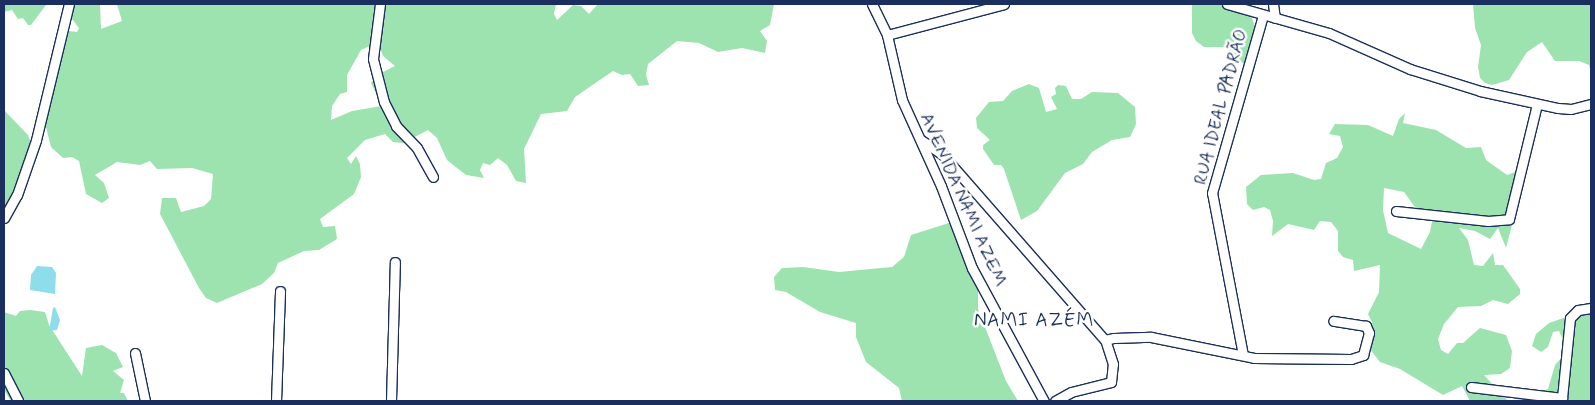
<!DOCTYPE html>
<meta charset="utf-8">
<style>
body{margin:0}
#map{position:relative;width:1595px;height:405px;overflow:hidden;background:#fff;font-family:Mynerve,sans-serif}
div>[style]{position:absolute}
.green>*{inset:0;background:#9de3af}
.water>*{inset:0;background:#8dddeb}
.roads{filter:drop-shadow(1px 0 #1b2f5e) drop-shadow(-1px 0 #1b2f5e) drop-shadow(0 1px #1b2f5e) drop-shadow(0 -1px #1b2f5e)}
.minor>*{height:9px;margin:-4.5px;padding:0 4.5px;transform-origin:4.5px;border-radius:4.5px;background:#fff}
span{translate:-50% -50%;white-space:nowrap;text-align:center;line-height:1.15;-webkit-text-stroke:5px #fff;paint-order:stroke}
.street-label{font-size:18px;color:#1b2f5e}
.neighbourhood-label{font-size:19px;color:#1b2f5e;letter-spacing:1px}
.frame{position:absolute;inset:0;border:5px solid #1b2f5e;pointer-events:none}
</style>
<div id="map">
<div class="green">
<i style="clip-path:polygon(4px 4px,45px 4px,46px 5px,31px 25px,28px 25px,23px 18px,18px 19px,12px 10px,4px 12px)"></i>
<i style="clip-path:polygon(evenodd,71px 4px,100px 4px,101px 29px,122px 21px,117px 4px,556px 4px,554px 14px,557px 20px,573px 5px,581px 6px,589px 14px,598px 4px,774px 4px,770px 25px,760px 31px,767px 41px,765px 53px,742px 48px,718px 52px,699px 43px,677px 41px,648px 64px,646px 75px,649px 85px,638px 86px,630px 74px,622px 75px,613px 71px,575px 97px,567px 111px,541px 114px,524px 149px,526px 183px,516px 181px,507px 165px,498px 158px,490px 165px,483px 163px,480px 170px,484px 178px,466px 175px,447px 160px,437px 138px,428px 130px,403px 143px,393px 142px,385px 134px,365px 140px,347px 158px,351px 164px,356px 156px,360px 164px,361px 177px,354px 194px,320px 219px,323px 227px,335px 226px,337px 239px,319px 250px,304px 251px,278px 263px,274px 273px,262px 284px,217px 303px,206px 298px,199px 288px,160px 214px,162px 198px,176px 198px,181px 212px,204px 206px,211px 199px,213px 174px,192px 168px,157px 169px,150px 161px,140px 165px,117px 162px,95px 175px,104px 183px,109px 198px,102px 203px,86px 194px,79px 161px,72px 157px,63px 158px,51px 147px,44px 119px,65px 35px,69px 31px,77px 32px,79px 28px,69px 15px,71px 4px,378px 42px,383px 56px,395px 66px,377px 75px,371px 83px,382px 106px,352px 111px,331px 120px,332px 106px,340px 94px,347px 92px,347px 75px,361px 50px,378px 42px)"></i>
<i style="clip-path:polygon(1192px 4px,1239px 4px,1251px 16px,1256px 29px,1255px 68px,1247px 83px,1245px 65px,1224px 47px,1204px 47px,1196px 41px,1192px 33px)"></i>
<i style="clip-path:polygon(1473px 4px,1591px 4px,1591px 73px,1589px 65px,1579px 61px,1555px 61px,1542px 42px,1527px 52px,1509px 80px,1492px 85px,1485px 83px,1480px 78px,1478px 67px,1481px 45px,1475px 28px)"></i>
<i style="clip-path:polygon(1029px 84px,1039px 88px,1046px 112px,1057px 109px,1051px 97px,1056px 94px,1055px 88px,1058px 85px,1066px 86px,1072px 99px,1081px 99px,1092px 92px,1118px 93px,1135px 107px,1136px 124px,1130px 137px,1112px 140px,1092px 152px,1083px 164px,1065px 173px,1037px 211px,1021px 220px,1004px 169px,1001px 165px,994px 165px,983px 149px,983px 145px,990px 140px,977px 128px,976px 118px,989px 102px,1003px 101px,1012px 91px)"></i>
<i style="clip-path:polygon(4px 110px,28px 135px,32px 145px,10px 202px,4px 206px)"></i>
<i style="clip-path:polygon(evenodd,1405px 113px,1403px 123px,1436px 130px,1466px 148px,1481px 147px,1486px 160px,1507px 175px,1518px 171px,1514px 217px,1506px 248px,1498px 228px,1490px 239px,1475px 231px,1459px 228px,1468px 240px,1474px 265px,1483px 266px,1493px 253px,1495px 265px,1503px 265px,1520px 289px,1520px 294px,1508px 304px,1493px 300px,1481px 306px,1458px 307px,1444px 324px,1438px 339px,1441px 350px,1448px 354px,1457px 343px,1463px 343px,1480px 328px,1506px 335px,1512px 351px,1510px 368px,1501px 374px,1484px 375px,1508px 401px,1470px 401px,1462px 386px,1443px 395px,1400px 369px,1380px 362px,1369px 348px,1372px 322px,1368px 314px,1379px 292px,1380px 265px,1354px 271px,1353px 260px,1343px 257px,1338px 251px,1338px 231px,1331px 222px,1320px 221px,1314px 230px,1288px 224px,1272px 236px,1273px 221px,1270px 210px,1264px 207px,1253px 210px,1247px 204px,1246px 187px,1261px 175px,1293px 173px,1314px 180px,1321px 179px,1326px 163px,1337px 158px,1343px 147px,1340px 136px,1329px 134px,1335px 124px,1368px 125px,1393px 136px,1399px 119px,1405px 113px,1384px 188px,1404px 192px,1417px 210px,1433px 216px,1430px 232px,1421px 249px,1388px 233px,1383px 210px,1384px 188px)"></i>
<i style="clip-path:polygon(952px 222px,978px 276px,978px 309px,1006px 381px,1018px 401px,902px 401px,899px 388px,866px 362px,856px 337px,856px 323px,820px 312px,786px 292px,775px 290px,774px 277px,782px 268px,803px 267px,839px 272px,892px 267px,904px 257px,911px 235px)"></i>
<i style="clip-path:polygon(1591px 301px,1591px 401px,1514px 401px,1548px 389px,1555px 365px,1563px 356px,1563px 340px,1559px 331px,1553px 332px,1548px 347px,1541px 352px,1532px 346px,1536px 334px,1549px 323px,1572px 315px)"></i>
<i style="clip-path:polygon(30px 310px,45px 312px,49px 325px,82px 376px,86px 348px,102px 345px,116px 353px,123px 367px,113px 371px,124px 380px,120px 393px,124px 393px,128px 401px,11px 401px,4px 390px,4px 312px,16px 316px,20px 311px)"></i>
</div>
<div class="water">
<i style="clip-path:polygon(37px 266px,52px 267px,56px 273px,55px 294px,30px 290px,31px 275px)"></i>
<i style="clip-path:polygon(55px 307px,60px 320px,57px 330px,49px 331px,53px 308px)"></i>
</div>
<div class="roads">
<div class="minor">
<i style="left:380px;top:4px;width:55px;rotate:97.3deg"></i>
<i style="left:373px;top:59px;width:44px;rotate:75.7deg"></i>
<i style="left:384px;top:102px;width:27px;rotate:63deg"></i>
<i style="left:396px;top:126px;width:30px;rotate:46deg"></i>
<i style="left:417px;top:148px;width:33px;rotate:61deg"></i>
<i style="left:872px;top:4px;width:34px;rotate:64deg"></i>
<i style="left:887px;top:35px;width:67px;rotate:77deg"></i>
<i style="left:902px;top:100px;width:94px;rotate:65.6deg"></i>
<i style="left:941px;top:186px;width:88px;rotate:69.3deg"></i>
<i style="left:972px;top:268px;width:151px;rotate:61.6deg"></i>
<i style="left:1227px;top:4px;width:106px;rotate:15.9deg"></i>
<i style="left:1329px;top:33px;width:89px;rotate:24deg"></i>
<i style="left:1410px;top:69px;width:73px;rotate:17.4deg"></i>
<i style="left:1480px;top:91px;width:80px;rotate:12.3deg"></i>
<i style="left:1558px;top:108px;width:13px;rotate:4deg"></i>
<i style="left:1571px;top:109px;width:21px;rotate:-14deg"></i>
<i style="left:1273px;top:4px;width:14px;rotate:82deg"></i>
<i style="left:887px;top:35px;width:121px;rotate:-14.8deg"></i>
<i style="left:921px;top:140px;width:25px;rotate:34deg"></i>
<i style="left:942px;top:154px;width:247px;rotate:48.8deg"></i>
<i style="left:1396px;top:211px;width:93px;rotate:6.2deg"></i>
<i style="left:1488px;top:221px;width:21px;rotate:-5deg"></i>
<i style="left:1509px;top:219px;width:118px;rotate:-76.3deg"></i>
<i style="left:4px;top:218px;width:26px;rotate:-61deg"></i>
<i style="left:17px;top:195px;width:58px;rotate:-70.9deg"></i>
<i style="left:36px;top:140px;width:140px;rotate:-76.4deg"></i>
<i style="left:135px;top:353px;width:49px;rotate:78.2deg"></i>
<i style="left:1243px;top:355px;width:165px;rotate:-100.8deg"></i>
<i style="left:1212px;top:193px;width:185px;rotate:-74deg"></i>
<i style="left:4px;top:373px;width:31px;rotate:63deg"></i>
<i style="left:1471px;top:387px;width:92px;rotate:6.9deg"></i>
<i style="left:1562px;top:398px;width:80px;rotate:-84.3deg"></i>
<i style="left:1570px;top:318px;width:11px;rotate:-45deg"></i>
<i style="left:1578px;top:310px;width:13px;rotate:-9deg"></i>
<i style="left:276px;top:401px;width:110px;rotate:-87.9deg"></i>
<i style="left:391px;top:401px;width:139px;rotate:-88.4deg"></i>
<i style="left:1055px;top:401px;width:18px;rotate:-29deg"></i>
<i style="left:1071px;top:392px;width:41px;rotate:-14deg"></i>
<i style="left:1111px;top:382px;width:18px;rotate:-84deg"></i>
<i style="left:1113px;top:364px;width:25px;rotate:-108deg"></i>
<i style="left:1105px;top:340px;width:9px;rotate:-13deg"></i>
<i style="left:1114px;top:338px;width:37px;rotate:-2deg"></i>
<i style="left:1151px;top:337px;width:105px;rotate:11.5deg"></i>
<i style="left:1254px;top:358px;width:97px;rotate:0.6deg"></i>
<i style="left:1351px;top:359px;width:13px;rotate:-18deg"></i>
<i style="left:1363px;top:355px;width:23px;rotate:-75deg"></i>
<i style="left:1369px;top:333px;width:8px;rotate:-113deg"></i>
<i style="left:1366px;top:326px;width:33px;rotate:-171deg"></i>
</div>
</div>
<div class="street-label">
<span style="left:1221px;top:107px;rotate:-75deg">RUA IDEAL PADRÃO</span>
<span style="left:963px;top:200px;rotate:66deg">AVENIDA NAMI AZEM</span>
</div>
<div class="neighbourhood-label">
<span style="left:1034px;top:321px">NAMI AZÉM</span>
</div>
<div class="frame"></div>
</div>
